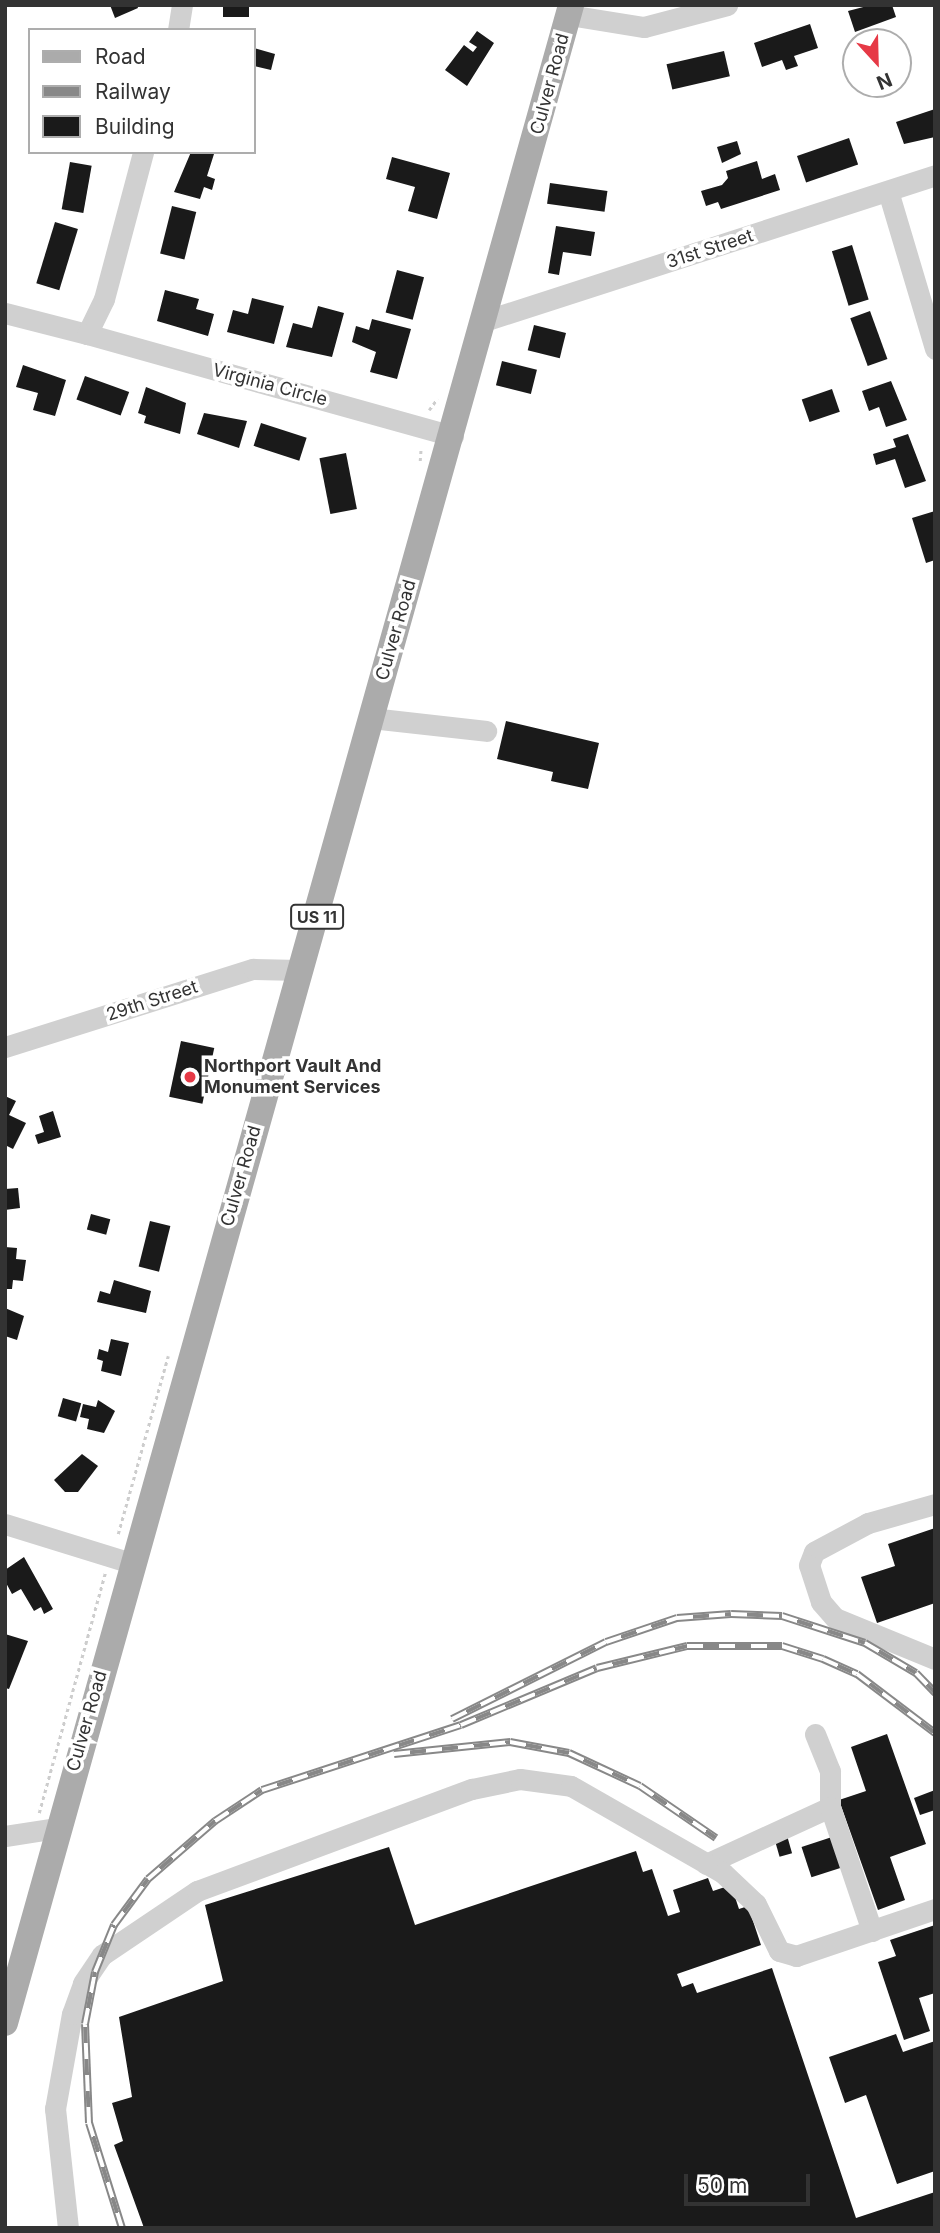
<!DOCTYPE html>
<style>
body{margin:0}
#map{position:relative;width:940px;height:2233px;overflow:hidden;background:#fff;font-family:Inter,sans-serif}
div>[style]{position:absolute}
.building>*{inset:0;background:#1a1a1a;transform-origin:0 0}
.path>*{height:2.5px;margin-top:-1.25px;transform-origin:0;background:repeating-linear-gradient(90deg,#cdcdcd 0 3.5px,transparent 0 7px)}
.minor>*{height:21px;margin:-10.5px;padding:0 10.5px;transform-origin:10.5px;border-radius:10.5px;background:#d0d0d0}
.major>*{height:26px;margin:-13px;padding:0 13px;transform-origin:13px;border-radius:13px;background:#ababab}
.rail>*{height:8px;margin-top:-4px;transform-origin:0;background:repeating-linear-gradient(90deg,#fff 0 16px,#888 0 32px);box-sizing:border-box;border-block:2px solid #888}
.dots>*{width:19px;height:19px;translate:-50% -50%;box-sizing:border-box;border:4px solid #fff;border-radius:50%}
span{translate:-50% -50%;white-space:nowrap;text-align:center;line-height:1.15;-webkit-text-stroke:7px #fff;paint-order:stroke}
.shield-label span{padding:2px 5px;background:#fff;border:2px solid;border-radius:5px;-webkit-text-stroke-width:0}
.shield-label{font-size:16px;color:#333;font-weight:700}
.street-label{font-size:18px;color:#333}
.poi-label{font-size:18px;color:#333;font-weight:700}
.left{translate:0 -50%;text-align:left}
.frame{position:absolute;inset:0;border:7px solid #333;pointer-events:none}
.legend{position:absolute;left:28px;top:28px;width:228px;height:126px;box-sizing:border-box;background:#fff;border:2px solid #adadad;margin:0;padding:9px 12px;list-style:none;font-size:21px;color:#333}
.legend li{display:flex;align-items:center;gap:14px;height:35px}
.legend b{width:35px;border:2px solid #adadad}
.north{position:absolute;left:842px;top:28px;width:70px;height:70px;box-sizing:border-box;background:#fff;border:2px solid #adadad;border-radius:50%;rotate:158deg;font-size:19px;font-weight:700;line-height:28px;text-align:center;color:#333}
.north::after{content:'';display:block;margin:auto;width:24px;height:32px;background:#e63946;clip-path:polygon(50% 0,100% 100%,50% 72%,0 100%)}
.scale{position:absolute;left:684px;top:2174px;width:126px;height:32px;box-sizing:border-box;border:4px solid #333;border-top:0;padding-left:9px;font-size:21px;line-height:24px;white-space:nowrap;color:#333;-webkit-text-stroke:5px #fff;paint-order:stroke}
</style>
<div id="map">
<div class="building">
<i style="clip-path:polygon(110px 5px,137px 5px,138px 8px,115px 18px)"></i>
<i style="left:223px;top:5px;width:26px;height:12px"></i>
<i style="clip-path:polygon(871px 5px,892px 5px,896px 17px,855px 32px,848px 11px)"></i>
<i style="clip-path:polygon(810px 24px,818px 48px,794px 56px,798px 66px,786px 70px,782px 60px,762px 67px,754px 43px)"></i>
<i style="clip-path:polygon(477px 31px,494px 43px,467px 86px,445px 70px,464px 45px,473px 52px,477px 47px,469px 42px)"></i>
<i style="clip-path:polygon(254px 48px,275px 54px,271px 70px,254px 66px)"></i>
<i style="left:724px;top:51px;width:26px;height:59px;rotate:77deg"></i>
<i style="clip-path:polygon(935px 109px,935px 137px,904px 144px,896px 122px)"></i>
<i style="left:849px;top:138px;width:28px;height:55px;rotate:71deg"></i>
<i style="clip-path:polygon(737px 141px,741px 154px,722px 163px,717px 147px)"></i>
<i style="clip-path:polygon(191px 152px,214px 154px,207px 176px,215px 179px,212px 190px,204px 187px,200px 199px,174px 192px)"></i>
<i style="clip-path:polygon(392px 157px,450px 173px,437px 219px,408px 211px,415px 187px,386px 179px)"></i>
<i style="clip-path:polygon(757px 161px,762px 179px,775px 174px,780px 190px,721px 209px,718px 202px,706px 206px,701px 191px,722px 185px,728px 178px,726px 171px)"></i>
<i style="left:70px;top:162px;width:22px;height:48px;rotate:10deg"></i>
<i style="left:550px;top:183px;width:58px;height:21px;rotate:8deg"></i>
<i style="left:172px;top:206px;width:25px;height:49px;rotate:14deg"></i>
<i style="left:55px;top:222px;width:24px;height:64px;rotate:17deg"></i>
<i style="clip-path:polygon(556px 226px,595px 232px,591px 256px,563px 252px,559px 275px,548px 273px)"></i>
<i style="left:852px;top:245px;width:57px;height:21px;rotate:73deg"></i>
<i style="left:397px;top:270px;width:28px;height:44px;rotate:15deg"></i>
<i style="clip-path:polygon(165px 290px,199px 299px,196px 309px,214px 314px,208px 336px,157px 321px)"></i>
<i style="clip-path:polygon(252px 298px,284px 306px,274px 344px,227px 332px,233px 310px,248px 314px)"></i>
<i style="clip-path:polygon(318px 306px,344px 313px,332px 357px,286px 347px,293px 323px,312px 328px)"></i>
<i style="left:870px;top:311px;width:51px;height:21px;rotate:70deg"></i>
<i style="clip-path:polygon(372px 319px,411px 329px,397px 379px,370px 372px,376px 352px,352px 342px,356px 326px,369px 330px)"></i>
<i style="left:534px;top:325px;width:33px;height:26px;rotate:14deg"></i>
<i style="left:502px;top:361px;width:36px;height:25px;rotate:14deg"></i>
<i style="clip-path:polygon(23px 365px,66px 380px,55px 416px,33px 410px,38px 393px,16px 387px)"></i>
<i style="left:85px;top:376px;width:47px;height:25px;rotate:20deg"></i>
<i style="clip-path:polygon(891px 381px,907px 420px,886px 427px,879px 407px,869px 411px,862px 391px)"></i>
<i style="clip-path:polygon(146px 387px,186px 403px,180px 434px,144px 423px,146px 416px,138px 413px)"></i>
<i style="left:832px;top:389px;width:24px;height:32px;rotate:71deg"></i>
<i style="clip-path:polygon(204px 413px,247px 421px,239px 448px,197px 434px)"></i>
<i style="left:261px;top:423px;width:48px;height:24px;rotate:18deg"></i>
<i style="clip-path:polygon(908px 434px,926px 481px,905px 488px,895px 459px,876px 465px,873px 454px,896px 447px,893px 439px)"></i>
<i style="left:346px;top:453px;width:57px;height:27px;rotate:79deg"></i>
<i style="clip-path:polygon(935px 511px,935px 560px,926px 563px,912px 518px)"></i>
<i style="clip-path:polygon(506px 721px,599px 743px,588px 789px,551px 781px,553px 772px,497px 759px)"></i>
<i style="left:181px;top:1041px;width:34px;height:57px;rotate:12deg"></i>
<i style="clip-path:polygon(5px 1096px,16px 1101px,9px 1115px,26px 1123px,13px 1149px,5px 1145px)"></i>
<i style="clip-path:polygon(53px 1111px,61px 1137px,38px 1144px,35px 1135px,44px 1132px,39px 1116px)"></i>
<i style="clip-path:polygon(18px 1188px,20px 1208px,5px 1210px,5px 1189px)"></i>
<i style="left:91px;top:1214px;width:20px;height:16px;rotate:15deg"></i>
<i style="left:150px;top:1221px;width:21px;height:47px;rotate:14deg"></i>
<i style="clip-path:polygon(5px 1247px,17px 1248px,16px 1259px,26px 1260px,23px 1281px,13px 1280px,12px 1289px,5px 1289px)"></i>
<i style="clip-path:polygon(114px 1280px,151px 1291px,146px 1313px,97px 1302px,100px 1291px,110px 1294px)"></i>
<i style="clip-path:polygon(5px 1308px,24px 1316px,17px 1340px,5px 1336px)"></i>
<i style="clip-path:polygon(111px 1339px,129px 1343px,121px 1376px,101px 1371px,103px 1361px,97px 1359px,99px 1349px,108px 1352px)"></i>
<i style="left:63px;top:1398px;width:19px;height:19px;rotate:16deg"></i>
<i style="clip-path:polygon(98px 1400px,115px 1411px,104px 1433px,87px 1429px,89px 1419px,80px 1417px,83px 1404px,96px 1407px)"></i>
<i style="clip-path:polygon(82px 1454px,98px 1466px,78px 1492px,65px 1492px,54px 1480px)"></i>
<i style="clip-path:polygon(935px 1528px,935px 1603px,877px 1623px,861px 1577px,895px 1566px,888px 1544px)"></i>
<i style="clip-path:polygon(24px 1557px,53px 1609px,44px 1614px,41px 1607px,34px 1611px,21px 1589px,12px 1594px,5px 1581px,5px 1570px)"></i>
<i style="clip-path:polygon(5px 1634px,28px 1641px,9px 1689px,5px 1688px)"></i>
<i style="clip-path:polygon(887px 1734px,926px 1844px,890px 1857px,905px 1900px,878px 1910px,839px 1800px,866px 1791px,851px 1747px)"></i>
<i style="clip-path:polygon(935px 1790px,935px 1810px,920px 1815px,914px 1798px)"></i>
<i style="left:786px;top:1832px;width:22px;height:13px;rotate:74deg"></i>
<i style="left:832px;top:1837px;width:32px;height:32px;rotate:72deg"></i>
<i style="clip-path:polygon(389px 1847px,415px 1925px,636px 1851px,643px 1872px,652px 1869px,668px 1916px,680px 1912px,673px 1890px,708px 1878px,713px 1891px,731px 1885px,739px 1909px,748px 1906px,761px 1945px,677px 1974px,682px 1987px,693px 1983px,697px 1993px,772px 1968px,856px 2218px,935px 2192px,935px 2228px,144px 2228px,114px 2145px,123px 2141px,112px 2103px,132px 2097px,119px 2017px,223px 1981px,205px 1905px)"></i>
<i style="clip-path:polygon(935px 1925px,935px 1993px,919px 1998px,930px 2031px,904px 2040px,878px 1962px,896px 1956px,890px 1940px)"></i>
<i style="clip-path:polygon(896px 2034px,903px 2052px,935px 2041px,935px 2171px,897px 2184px,866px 2095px,845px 2103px,829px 2057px)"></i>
</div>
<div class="path">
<i style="left:429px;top:410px;width:14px;rotate:-54deg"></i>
<i style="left:420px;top:461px;width:14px;rotate:-86deg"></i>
<i style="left:118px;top:1534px;width:185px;rotate:-74.3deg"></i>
<i style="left:39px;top:1813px;width:249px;rotate:-74.6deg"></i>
</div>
<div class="minor">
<i style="left:569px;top:15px;width:76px;rotate:9.1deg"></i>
<i style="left:644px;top:27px;width:86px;rotate:-14.8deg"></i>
<i style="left:178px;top:30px;width:25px;rotate:-81deg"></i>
<i style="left:888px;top:191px;width:165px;rotate:73.4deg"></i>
<i style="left:5px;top:313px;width:85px;rotate:14.4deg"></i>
<i style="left:87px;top:334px;width:39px;rotate:-64deg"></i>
<i style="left:104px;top:299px;width:152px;rotate:-75.1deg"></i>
<i style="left:484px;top:321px;width:474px;rotate:-17.9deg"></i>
<i style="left:87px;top:334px;width:380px;rotate:15.6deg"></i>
<i style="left:371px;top:718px;width:116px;rotate:6.4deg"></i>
<i style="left:5px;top:1047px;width:260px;rotate:-17.5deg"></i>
<i style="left:253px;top:969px;width:47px;rotate:1.2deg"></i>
<i style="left:935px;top:1504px;width:70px;rotate:164.2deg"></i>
<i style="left:868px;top:1523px;width:61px;rotate:151.8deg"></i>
<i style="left:814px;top:1552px;width:14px;rotate:111deg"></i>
<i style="left:809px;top:1565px;width:39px;rotate:72deg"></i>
<i style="left:821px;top:1602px;width:21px;rotate:49deg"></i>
<i style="left:835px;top:1618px;width:108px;rotate:22.3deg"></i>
<i style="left:5px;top:1524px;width:132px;rotate:17.2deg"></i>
<i style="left:815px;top:1734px;width:40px;rotate:68deg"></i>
<i style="left:830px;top:1771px;width:36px;rotate:90deg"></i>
<i style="left:5px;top:1836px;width:53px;rotate:-8.7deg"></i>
<i style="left:706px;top:1864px;width:136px;rotate:-24.7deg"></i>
<i style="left:830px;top:1807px;width:131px;rotate:71.3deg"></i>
<i style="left:68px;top:2228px;width:120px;rotate:-96.2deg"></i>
<i style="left:55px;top:2109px;width:97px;rotate:-79.9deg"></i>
<i style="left:72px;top:2014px;width:33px;rotate:-70deg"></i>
<i style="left:83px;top:1983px;width:34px;rotate:-56deg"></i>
<i style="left:102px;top:1955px;width:115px;rotate:-34deg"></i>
<i style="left:197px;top:1891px;width:293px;rotate:-20.4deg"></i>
<i style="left:472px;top:1789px;width:49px;rotate:-11.8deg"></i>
<i style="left:520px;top:1779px;width:51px;rotate:7.8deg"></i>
<i style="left:571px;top:1786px;width:175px;rotate:29.8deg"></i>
<i style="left:723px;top:1873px;width:45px;rotate:43.2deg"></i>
<i style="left:756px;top:1904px;width:52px;rotate:63.9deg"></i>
<i style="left:779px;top:1951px;width:18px;rotate:16deg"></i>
<i style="left:796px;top:1956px;width:147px;rotate:-18.7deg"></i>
</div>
<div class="major">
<i style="left:5px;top:2023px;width:2096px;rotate:-74.33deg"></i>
</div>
<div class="rail">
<i style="left:452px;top:1719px;width:172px;rotate:-26.6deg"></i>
<i style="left:606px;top:1642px;width:75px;rotate:-18.7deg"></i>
<i style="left:677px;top:1618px;width:54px;rotate:-4.2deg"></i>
<i style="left:731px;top:1614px;width:51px;rotate:2.2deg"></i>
<i style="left:782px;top:1616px;width:87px;rotate:18deg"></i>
<i style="left:865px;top:1643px;width:59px;rotate:30.5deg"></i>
<i style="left:916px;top:1673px;width:28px;rotate:46deg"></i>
<i style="left:394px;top:1754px;width:117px;rotate:-5.9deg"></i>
<i style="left:510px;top:1742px;width:60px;rotate:10.6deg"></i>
<i style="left:569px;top:1753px;width:78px;rotate:24.9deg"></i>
<i style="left:640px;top:1786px;width:92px;rotate:34.4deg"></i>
<i style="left:122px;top:2228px;width:110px;rotate:-107.4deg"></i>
<i style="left:89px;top:2123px;width:99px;rotate:-92.3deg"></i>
<i style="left:85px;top:2024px;width:53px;rotate:-79.1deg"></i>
<i style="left:95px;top:1972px;width:51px;rotate:-68deg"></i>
<i style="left:114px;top:1925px;width:57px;rotate:-53.5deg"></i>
<i style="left:148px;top:1879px;width:89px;rotate:-40.9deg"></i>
<i style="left:215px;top:1821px;width:56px;rotate:-33.4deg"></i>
<i style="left:262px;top:1790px;width:209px;rotate:-18.1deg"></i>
<i style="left:461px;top:1725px;width:147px;rotate:-22.7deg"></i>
<i style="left:597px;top:1668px;width:93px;rotate:-13.7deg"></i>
<i style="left:687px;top:1646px;width:95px"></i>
<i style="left:782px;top:1646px;width:43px;rotate:17.6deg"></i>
<i style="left:823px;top:1659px;width:37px;rotate:24deg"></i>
<i style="left:857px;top:1674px;width:98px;rotate:37.1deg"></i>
</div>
<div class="dots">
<i style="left:190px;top:1077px;background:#e63946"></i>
</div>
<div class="shield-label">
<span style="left:317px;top:917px">US 11</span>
</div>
<div class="street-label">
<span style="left:550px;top:84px;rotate:-75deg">Culver Road</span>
<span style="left:710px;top:249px;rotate:-18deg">31st Street</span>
<span style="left:270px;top:385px;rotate:15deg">Virginia Circle</span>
<span style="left:396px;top:630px;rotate:-74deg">Culver Road</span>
<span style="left:152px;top:1001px;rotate:-18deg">29th Street</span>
<span style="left:241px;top:1176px;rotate:-74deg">Culver Road</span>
<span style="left:87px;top:1721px;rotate:-74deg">Culver Road</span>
</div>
<div class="poi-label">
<span class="left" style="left:204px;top:1077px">Northport Vault And<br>Monument Services</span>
</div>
<div class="frame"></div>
<ul class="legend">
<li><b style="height:9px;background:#ababab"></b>Road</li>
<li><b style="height:9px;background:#888"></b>Railway</li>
<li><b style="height:19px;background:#1a1a1a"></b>Building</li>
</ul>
<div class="north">N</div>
<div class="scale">50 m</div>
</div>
